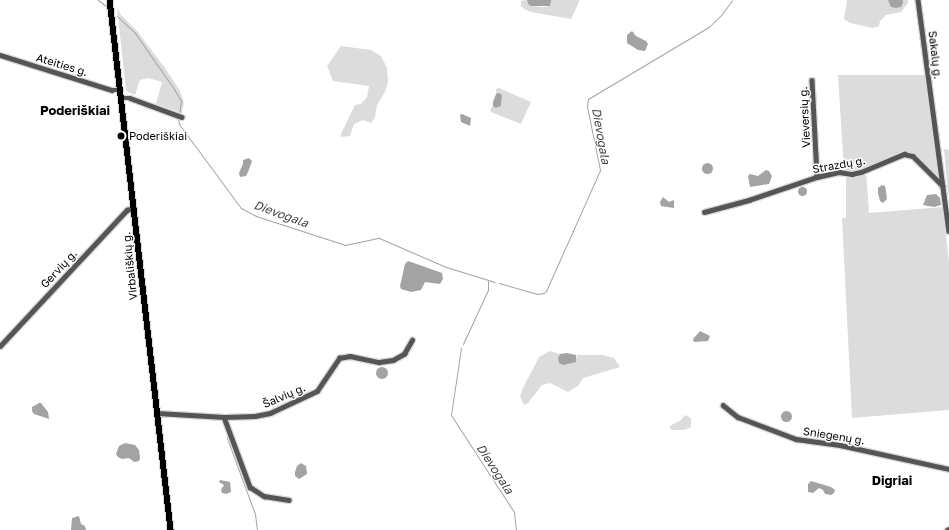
<!DOCTYPE html>
<meta charset="utf-8">
<style>
body{margin:0}
#map{position:relative;width:949px;height:530px;overflow:hidden;background:#fff;font-family:"Golos Text",sans-serif}
div>[style]{position:absolute}
.green>*{inset:0;background:#dcdcdc}
.water>*{inset:0;background:#a3a3a3}
.round{border-radius:50%}
.stream>*{height:1px;margin:-0.5px;padding:0 0.5px;transform-origin:0.5px;border-radius:0.5px;background:#a3a3a3}
.roads{filter:drop-shadow(1px 0 #dbdbdb) drop-shadow(-1px 0 #dbdbdb) drop-shadow(0 1px #dbdbdb) drop-shadow(0 -1px #dbdbdb)}
.minor>*{height:4.5px;margin:-2.25px;padding:0 2.25px;transform-origin:2.25px;border-radius:2.25px;background:#555}
.major>*{height:5.5px;margin:-2.75px;padding:0 2.75px;transform-origin:2.75px;border-radius:2.75px;background:#000}
.dots>*{width:11px;height:11px;translate:-50% -50%;box-sizing:border-box;border:2px solid #fff;border-radius:50%}
span{translate:-50% -50%;white-space:nowrap;text-align:center;line-height:1.15;-webkit-text-stroke:3px #fff;paint-order:stroke}
.street-label{font-size:11px;color:#000}
.poi-label{font-size:11px;color:#000}
.left{translate:0 -50%;text-align:left}
.water-label{font-size:12px;color:#444;font-style:italic}
.quarter-label{font-size:13px;color:#000;font-weight:700}
</style>
<div id="map">
<div class="green">
<i style="clip-path:polygon(527px 0,528px 4px,531px 6px,544px 7px,550px 6px,551px 0,580px 0,571px 19px,531px 12px,524px 9px,521px 6px,521px 1px)"></i>
<i style="clip-path:polygon(847px 0,908px 0,908px 3px,901px 12px,886px 15px,880px 21px,879px 26px,873px 28px,850px 23px,844px 19px)"></i>
<i style="clip-path:polygon(117px 7px,121px 15px,137px 31px,165px 68px,180px 91px,184px 102px,182px 113px,156px 104px,162px 82px,148px 78px,140px 80px,135px 95px,126px 91px)"></i>
<i style="clip-path:polygon(341px 46px,371px 50px,381px 56px,387px 68px,388px 82px,385px 92px,377px 105px,375px 117px,371px 123px,363px 120px,354px 124px,350px 136px,341px 137px,341px 134px,355px 105px,361px 104px,367px 97px,369px 86px,333px 81px,327px 66px)"></i>
<i style="clip-path:polygon(838px 75px,927px 75px,941px 182px,910px 153px,865px 169px,849px 172px,844px 171px)"></i>
<i style="clip-path:polygon(499px 88px,531px 102px,521px 124px,491px 112px,490px 110px,493px 105px,496px 108px,501px 106px,502px 95px,496px 94px,496px 89px)"></i>
<i style="clip-path:polygon(944px 149px,949px 150px,949px 195px,948px 194px)"></i>
<i style="clip-path:polygon(866px 172px,869px 213px,943px 207px,949px 263px,949px 410px,852px 418px,842px 218px,846px 218px,846px 174px,854px 175px)"></i>
<i style="clip-path:polygon(550px 351px,560px 354px,558px 358px,577px 358px,576px 355px,603px 355px,614px 358px,620px 367px,583px 378px,578px 386px,568px 392px,550px 383px,542px 385px,528px 403px,524px 405px,520px 396px,523px 388px,539px 357px)"></i>
<i style="clip-path:polygon(685px 415px,691px 418px,691px 427px,684px 430px,671px 430px,670px 426px,681px 420px)"></i>
</div>
<div class="water">
<i style="clip-path:polygon(527px 0,551px 0,551px 2px,550px 6px,531px 6px,528px 4px)"></i>
<i style="clip-path:polygon(888px 0,903px 0,903px 3px,901px 7px,896px 8px,891px 7px)"></i>
<i style="clip-path:polygon(632px 31px,636px 36px,646px 41px,648px 44px,645px 51px,638px 50px,627px 43px,627px 35px)"></i>
<i style="clip-path:polygon(499px 93px,502px 95px,501px 106px,496px 108px,493px 106px,493px 102px,496px 94px)"></i>
<i style="clip-path:polygon(462px 114px,471px 118px,470px 126px,461px 122px,460px 115px)"></i>
<i style="clip-path:polygon(249px 158px,252px 161px,248px 172px,246px 176px,240px 177px,239px 173px,243px 164px,243px 160px)"></i>
<i class="round" style="left:701.5px;top:162.5px;width:11px;height:11px"></i>
<i style="clip-path:polygon(766px 170px,769px 171px,772px 176px,769px 184px,750px 187px,748px 176px,750px 174px,758px 176px)"></i>
<i style="clip-path:polygon(882px 185px,885px 186px,886px 191px,887px 199px,883px 203px,880px 201px,878px 193px,878px 188px)"></i>
<i class="round" style="left:797.5px;top:186.5px;width:9px;height:9px"></i>
<i style="clip-path:polygon(936px 194px,940px 198px,941px 205px,934px 207px,923px 205px,927px 195px)"></i>
<i style="clip-path:polygon(663px 197px,669px 202px,674px 200px,674px 208px,661px 206px,660px 202px)"></i>
<i style="clip-path:polygon(408px 261px,442px 273px,443px 279px,440px 284px,425px 282px,421px 290px,411px 292px,401px 289px,400px 286px,405px 264px)"></i>
<i style="clip-path:polygon(700px 331px,710px 336px,708px 341px,694px 342px,693px 339px)"></i>
<i style="clip-path:polygon(567px 353px,576px 355px,576px 362px,563px 365px,559px 363px,558px 358px,560px 354px)"></i>
<i class="round" style="left:376px;top:367px;width:12px;height:12px"></i>
<i style="clip-path:polygon(39px 403px,41px 403px,48px 412px,49px 419px,34px 414px,32px 411px,32px 407px)"></i>
<i class="round" style="left:780.5px;top:410.5px;width:11px;height:11px"></i>
<i style="clip-path:polygon(125px 443px,135px 445px,139px 450px,140px 458px,139px 461px,134px 462px,129px 458px,122px 459px,118px 457px,116px 454px,119px 446px)"></i>
<i style="clip-path:polygon(301px 463px,306px 466px,307px 474px,299px 479px,295px 476px,295px 472px,297px 466px)"></i>
<i style="clip-path:polygon(220px 480px,230px 482px,231px 492px,226px 494px,222px 493px,221px 490px,224px 485px,219px 482px)"></i>
<i style="clip-path:polygon(811px 481px,831px 487px,835px 490px,834px 493px,831px 495px,825px 494px,823px 490px,819px 488px,813px 493px,808px 492px,808px 484px)"></i>
<i style="clip-path:polygon(79px 516px,81px 524px,85px 526px,86px 530px,71px 530px,72px 518px)"></i>
</div>
<div class="stream">
<i style="left:98px;top:0;width:10px;rotate:37deg"></i>
<i style="left:117px;top:16px;width:25px;rotate:43deg"></i>
<i style="left:135px;top:33px;width:68px;rotate:55.1deg"></i>
<i style="left:174px;top:89px;width:14px;rotate:60deg"></i>
<i style="left:181px;top:101px;width:12px;rotate:99deg"></i>
<i style="left:178px;top:118px;width:6px;rotate:81deg"></i>
<i style="left:179px;top:124px;width:104px;rotate:53.6deg"></i>
<i style="left:241px;top:208px;width:17px;rotate:28deg"></i>
<i style="left:256px;top:216px;width:94px;rotate:18deg"></i>
<i style="left:345px;top:245px;width:35px;rotate:-12deg"></i>
<i style="left:379px;top:238px;width:73px;rotate:23.4deg"></i>
<i style="left:446px;top:267px;width:51px;rotate:17deg"></i>
<i style="left:499px;top:283px;width:40px;rotate:16deg"></i>
<i style="left:537px;top:294px;width:7px;rotate:-8deg"></i>
<i style="left:544px;top:293px;width:3px;rotate:-45deg"></i>
<i style="left:546px;top:291px;width:133px;rotate:-65.9deg"></i>
<i style="left:600px;top:170px;width:65px;rotate:-101.5deg"></i>
<i style="left:587px;top:106px;width:7px;rotate:-82deg"></i>
<i style="left:588px;top:99px;width:141px;rotate:-30.8deg"></i>
<i style="left:709px;top:27px;width:18px;rotate:-45deg"></i>
<i style="left:722px;top:14px;width:17px;rotate:-54deg"></i>
<i style="left:463px;top:344px;width:60px;rotate:-65.2deg"></i>
<i style="left:488px;top:290px;width:9px;rotate:-90deg"></i>
<i style="left:461px;top:348px;width:68px;rotate:98.5deg"></i>
<i style="left:451px;top:415px;width:116px;rotate:57deg"></i>
<i style="left:514px;top:512px;width:18px;rotate:84deg"></i>
<i style="left:227px;top:438px;width:81px;rotate:69.8deg"></i>
<i style="left:255px;top:514px;width:16px;rotate:83deg"></i>
</div>
<div class="roads">
<div class="minor">
<i style="left:918px;top:0;width:233px;rotate:82.4deg"></i>
<i style="left:0;top:55px;width:117px;rotate:17.4deg"></i>
<i style="left:112px;top:90px;width:8px"></i>
<i style="left:812px;top:80px;width:97px;rotate:87deg"></i>
<i style="left:121px;top:98px;width:9px"></i>
<i style="left:130px;top:98px;width:55px;rotate:20.1deg"></i>
<i style="left:704px;top:212px;width:47px;rotate:-14.9deg"></i>
<i style="left:749px;top:200px;width:72px;rotate:-18.7deg"></i>
<i style="left:817px;top:177px;width:23px;rotate:-13deg"></i>
<i style="left:839px;top:172px;width:13px;rotate:9deg"></i>
<i style="left:852px;top:174px;width:9px;rotate:-13deg"></i>
<i style="left:861px;top:172px;width:47px;rotate:-22.7deg"></i>
<i style="left:904px;top:154px;width:9px;rotate:13deg"></i>
<i style="left:913px;top:156px;width:42px;rotate:45deg"></i>
<i style="left:0;top:346px;width:186px;rotate:-47deg"></i>
<i style="left:127px;top:210px;width:7px;rotate:-16deg"></i>
<i style="left:723px;top:405px;width:19px;rotate:39deg"></i>
<i style="left:738px;top:417px;width:62px;rotate:20.8deg"></i>
<i style="left:796px;top:439px;width:44px;rotate:7.8deg"></i>
<i style="left:840px;top:445px;width:112px;rotate:12.4deg"></i>
<i style="left:157px;top:413px;width:67px;rotate:3.4deg"></i>
<i style="left:224px;top:417px;width:31px;rotate:-2deg"></i>
<i style="left:255px;top:416px;width:15px;rotate:-11deg"></i>
<i style="left:270px;top:413px;width:52px;rotate:-25.1deg"></i>
<i style="left:317px;top:391px;width:40px;rotate:-56deg"></i>
<i style="left:339px;top:358px;width:11px;rotate:-10deg"></i>
<i style="left:350px;top:356px;width:30px;rotate:12deg"></i>
<i style="left:379px;top:362px;width:14px;rotate:-8deg"></i>
<i style="left:393px;top:360px;width:13px;rotate:-29deg"></i>
<i style="left:404px;top:354px;width:16px;rotate:-60deg"></i>
<i style="left:224px;top:417px;width:75px;rotate:69.6deg"></i>
<i style="left:250px;top:487px;width:17px;rotate:33deg"></i>
<i style="left:264px;top:496px;width:25px;rotate:9deg"></i>
<i style="left:947px;top:530px;width:2px;rotate:-27deg"></i>
</div>
<div class="major">
<i style="left:110px;top:0;width:533px;rotate:83.43deg"></i>
</div>
</div>
<div class="dots">
<i style="left:121px;top:136px;background:#000"></i>
</div>
<div class="street-label">
<span style="left:935px;top:55px;rotate:83deg">Sakalų g.</span>
<span style="left:62px;top:65px;rotate:17deg">Ateities g.</span>
<span style="left:805px;top:117px;rotate:-93deg">Vieversių g.</span>
<span style="left:839px;top:165px;rotate:-10deg">Strazdų g.</span>
<span style="left:130px;top:266px;rotate:-96deg">Virbališkių g.</span>
<span style="left:59px;top:269px;rotate:-47deg">Gervių g.</span>
<span style="left:284px;top:396px;rotate:-23deg">Šalvių g.</span>
<span style="left:834px;top:436px;rotate:9deg">Sniegenų g.</span>
</div>
<div class="poi-label">
<span class="left" style="left:129px;top:136px">Poderiškiai</span>
</div>
<div class="water-label">
<span style="left:601px;top:136px;rotate:80deg">Dievogala</span>
<span style="left:281px;top:214px;rotate:20deg">Dievogala</span>
<span style="left:495px;top:469px;rotate:57deg">Dievogala</span>
</div>
<div class="quarter-label">
<span style="left:75px;top:110px">Poderiškiai</span>
<span style="left:892px;top:480px">Digriai</span>
</div>
</div>
